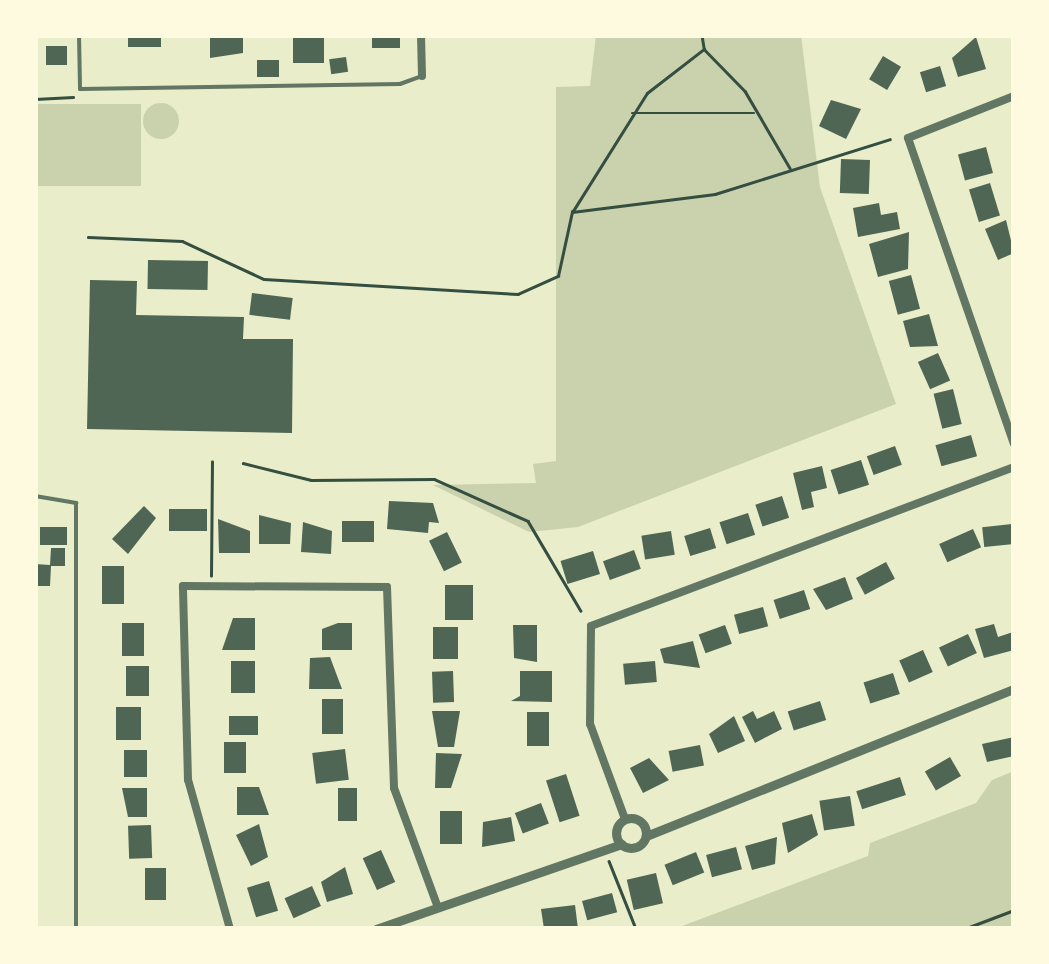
<!DOCTYPE html>
<style>
body{margin:0}
#map{position:relative;width:1049px;height:964px;overflow:hidden;background:#e9edc9;font-family:Inter,sans-serif}
div>[style]{position:absolute}
.green>*{inset:0;background:#cad2ad;transform-origin:0 0}
.round{border-radius:50%}
.building>*{inset:0;background:#4f6655;transform-origin:0 0}
.path>*{height:2.5px;margin:-1.25px;padding:0 1.25px;transform-origin:1.25px;border-radius:1.25px;background:#344e41}
.service>*{height:4px;margin:-2px;padding:0 2px;transform-origin:2px;border-radius:2px;background:#617663}
.minor>*{height:8px;margin:-4px;padding:0 4px;transform-origin:4px;border-radius:4px;background:#617663}
.tertiary>*{height:9px;margin:-4.5px;padding:0 4.5px;transform-origin:4.5px;border-radius:4.5px;background:#617663}
.tertiary>.ring{margin:-4.5px;padding:0;box-sizing:content-box;background:none;border:9px solid #617663;border-radius:50%}
span{translate:-50% -50%;white-space:nowrap;text-align:center;line-height:1.15;-webkit-text-stroke:8px #fefae0;paint-order:stroke}
.frame{position:absolute;inset:0;border:38px solid #fefae0;pointer-events:none}
</style>
<div id="map">
<div class="green">
<i style="clip-path:polygon(596px 35px,801px 35px,820px 187px,896px 404px,578px 527px,529px 532px,433px 485px,536px 483px,533px 464px,556px 461px,556px 87px,590px 86px)"></i>
<i class="round" style="left:143px;top:103px;width:36px;height:36px"></i>
<i style="left:35px;top:104px;width:106px;height:82px"></i>
<i style="clip-path:polygon(1014px 771px,1014px 929px,674px 929px,868px 856px,870px 843px,976px 803px,992px 780px)"></i>
</div>
<div class="building">
<i style="left:128px;top:35px;width:33px;height:12px"></i>
<i style="clip-path:polygon(210px 35px,243px 35px,243px 53px,210px 58px)"></i>
<i style="left:293px;top:35px;width:31px;height:28px"></i>
<i style="left:372px;top:35px;width:28px;height:13px"></i>
<i style="clip-path:polygon(976px 37px,986px 69px,958px 77px,952px 58px)"></i>
<i style="left:46px;top:46px;width:21px;height:19px"></i>
<i style="left:883px;top:56px;width:21px;height:27px;rotate:31deg"></i>
<i style="left:346px;top:57px;width:15px;height:17px;rotate:82deg"></i>
<i style="left:257px;top:60px;width:22px;height:17px"></i>
<i style="left:940px;top:66px;width:21px;height:21px;rotate:73deg"></i>
<i style="clip-path:polygon(831px 100px,861px 109px,846px 139px,819px 126px)"></i>
<i style="left:986px;top:147px;width:27px;height:29px;rotate:75deg"></i>
<i style="left:841px;top:159px;width:29px;height:34px;rotate:2deg"></i>
<i style="left:990px;top:183px;width:34px;height:22px;rotate:73deg"></i>
<i style="clip-path:polygon(879px 203px,881px 215px,897px 212px,900px 229px,858px 237px,853px 208px)"></i>
<i style="clip-path:polygon(1006px 220px,1014px 253px,998px 260px,985px 229px)"></i>
<i style="clip-path:polygon(909px 232px,908px 269px,878px 277px,869px 244px)"></i>
<i style="left:148px;top:260px;width:60px;height:29px;rotate:1deg"></i>
<i style="left:911px;top:275px;width:35px;height:23px;rotate:75deg"></i>
<i style="clip-path:polygon(90px 280px,137px 281px,136px 315px,244px 317px,243px 339px,293px 339px,292px 433px,87px 429px)"></i>
<i style="left:252px;top:293px;width:41px;height:22px;rotate:7deg"></i>
<i style="clip-path:polygon(929px 314px,938px 346px,910px 347px,903px 321px)"></i>
<i style="left:938px;top:353px;width:30px;height:22px;rotate:66deg"></i>
<i style="left:953px;top:389px;width:36px;height:20px;rotate:76deg"></i>
<i style="left:971px;top:435px;width:22px;height:37px;rotate:74deg"></i>
<i style="left:895px;top:446px;width:20px;height:30px;rotate:70deg"></i>
<i style="left:861px;top:460px;width:26px;height:32px;rotate:72deg"></i>
<i style="clip-path:polygon(822px 466px,827px 488px,811px 492px,814px 507px,802px 510px,793px 473px)"></i>
<i style="left:782px;top:496px;width:23px;height:28px;rotate:72deg"></i>
<i style="clip-path:polygon(389px 501px,433px 503px,439px 523px,429px 522px,428px 533px,387px 529px)"></i>
<i style="clip-path:polygon(144px 506px,156px 518px,128px 554px,112px 539px)"></i>
<i style="left:169px;top:509px;width:38px;height:22px"></i>
<i style="left:748px;top:513px;width:23px;height:30px;rotate:72deg"></i>
<i style="clip-path:polygon(259px 515px,291px 523px,290px 544px,259px 544px)"></i>
<i style="clip-path:polygon(218px 519px,250px 531px,250px 553px,219px 553px)"></i>
<i style="left:342px;top:521px;width:32px;height:21px"></i>
<i style="clip-path:polygon(303px 522px,332px 531px,331px 554px,301px 552px)"></i>
<i style="left:1012px;top:524px;width:20px;height:30px;rotate:84deg"></i>
<i style="left:40px;top:527px;width:27px;height:18px"></i>
<i style="left:710px;top:528px;width:21px;height:27px;rotate:73deg"></i>
<i style="left:973px;top:529px;width:20px;height:37px;rotate:66deg"></i>
<i style="left:671px;top:531px;width:24px;height:30px;rotate:81deg"></i>
<i style="left:447px;top:532px;width:34px;height:20px;rotate:64deg"></i>
<i style="clip-path:polygon(51px 548px,65px 548px,65px 566px,51px 566px,50px 586px,35px 586px,35px 564px,50px 565px)"></i>
<i style="left:634px;top:550px;width:20px;height:33px;rotate:70deg"></i>
<i style="left:593px;top:551px;width:24px;height:34px;rotate:73deg"></i>
<i style="left:886px;top:562px;width:19px;height:34px;rotate:62deg"></i>
<i style="left:102px;top:566px;width:22px;height:38px"></i>
<i style="clip-path:polygon(845px 577px,853px 599px,826px 610px,813px 589px)"></i>
<i style="left:445px;top:585px;width:28px;height:35px"></i>
<i style="left:804px;top:590px;width:20px;height:32px;rotate:72deg"></i>
<i style="left:763px;top:607px;width:20px;height:30px;rotate:75deg"></i>
<i style="clip-path:polygon(233px 618px,255px 618px,255px 650px,222px 650px)"></i>
<i style="left:122px;top:623px;width:22px;height:33px"></i>
<i style="clip-path:polygon(338px 623px,352px 623px,352px 650px,322px 650px,322px 629px)"></i>
<i style="clip-path:polygon(994px 624px,998px 637px,1013px 632px,1014px 650px,984px 658px,975px 629px)"></i>
<i style="clip-path:polygon(513px 625px,537px 625px,537px 662px,514px 658px)"></i>
<i style="left:725px;top:625px;width:20px;height:28px;rotate:70deg"></i>
<i style="left:433px;top:627px;width:25px;height:32px"></i>
<i style="left:968px;top:634px;width:21px;height:32px;rotate:65deg"></i>
<i style="clip-path:polygon(693px 641px,700px 668px,664px 663px,660px 649px)"></i>
<i style="left:923px;top:650px;width:24px;height:26px;rotate:66deg"></i>
<i style="clip-path:polygon(330px 657px,342px 689px,309px 689px,310px 658px)"></i>
<i style="left:231px;top:661px;width:24px;height:32px"></i>
<i style="left:655px;top:661px;width:21px;height:32px;rotate:85deg"></i>
<i style="left:126px;top:666px;width:23px;height:30px"></i>
<i style="left:453px;top:671px;width:31px;height:21px;rotate:88deg"></i>
<i style="clip-path:polygon(520px 671px,552px 671px,552px 702px,511px 701px,520px 696px)"></i>
<i style="left:893px;top:673px;width:22px;height:31px;rotate:72deg"></i>
<i style="left:322px;top:699px;width:21px;height:35px"></i>
<i style="left:820px;top:701px;width:20px;height:34px;rotate:72deg"></i>
<i style="left:116px;top:707px;width:25px;height:33px"></i>
<i style="clip-path:polygon(432px 711px,460px 711px,454px 747px,438px 747px)"></i>
<i style="clip-path:polygon(753px 711px,757px 719px,774px 711px,782px 729px,755px 743px,742px 717px)"></i>
<i style="left:527px;top:712px;width:22px;height:34px"></i>
<i style="left:229px;top:716px;width:29px;height:19px"></i>
<i style="clip-path:polygon(734px 716px,745px 741px,718px 753px,709px 734px)"></i>
<i style="clip-path:polygon(1014px 737px,1014px 756px,987px 762px,982px 744px)"></i>
<i style="left:224px;top:742px;width:22px;height:31px"></i>
<i style="left:700px;top:745px;width:21px;height:32px;rotate:79deg"></i>
<i style="left:345px;top:749px;width:31px;height:33px;rotate:83deg"></i>
<i style="left:124px;top:750px;width:23px;height:27px"></i>
<i style="clip-path:polygon(436px 753px,462px 754px,451px 788px,435px 788px)"></i>
<i style="left:950px;top:757px;width:22px;height:29px;rotate:60deg"></i>
<i style="clip-path:polygon(649px 758px,669px 780px,643px 793px,630px 768px)"></i>
<i style="left:566px;top:774px;width:44px;height:21px;rotate:72deg"></i>
<i style="left:900px;top:777px;width:19px;height:46px;rotate:72deg"></i>
<i style="clip-path:polygon(237px 787px,259px 787px,269px 815px,237px 815px)"></i>
<i style="clip-path:polygon(122px 788px,147px 788px,147px 817px,128px 817px)"></i>
<i style="left:338px;top:788px;width:19px;height:33px"></i>
<i style="left:850px;top:796px;width:30px;height:31px;rotate:81deg"></i>
<i style="left:541px;top:803px;width:22px;height:28px;rotate:69deg"></i>
<i style="left:462px;top:811px;width:33px;height:22px;rotate:90deg"></i>
<i style="clip-path:polygon(812px 814px,818px 835px,788px 853px,782px 823px)"></i>
<i style="clip-path:polygon(511px 817px,515px 841px,482px 847px,483px 822px)"></i>
<i style="clip-path:polygon(259px 824px,268px 857px,251px 866px,236px 835px)"></i>
<i style="left:151px;top:825px;width:33px;height:23px;rotate:88deg"></i>
<i style="clip-path:polygon(777px 837px,775px 864px,752px 870px,745px 846px)"></i>
<i style="left:736px;top:847px;width:23px;height:31px;rotate:75deg"></i>
<i style="left:381px;top:850px;width:35px;height:20px;rotate:66deg"></i>
<i style="left:696px;top:852px;width:22px;height:34px;rotate:68deg"></i>
<i style="clip-path:polygon(345px 867px,353px 894px,327px 902px,321px 882px)"></i>
<i style="left:145px;top:868px;width:21px;height:32px"></i>
<i style="left:656px;top:873px;width:31px;height:30px;rotate:77deg"></i>
<i style="left:269px;top:881px;width:31px;height:23px;rotate:73deg"></i>
<i style="left:312px;top:886px;width:22px;height:30px;rotate:66deg"></i>
<i style="left:612px;top:893px;width:20px;height:31px;rotate:75deg"></i>
<i style="clip-path:polygon(575px 905px,578px 929px,544px 929px,541px 909px)"></i>
</div>
<div class="path">
<i style="left:702px;top:35px;width:13px;rotate:81deg"></i>
<i style="left:35px;top:99px;width:38px;rotate:-3deg"></i>
<i style="left:632px;top:113px;width:122px"></i>
<i style="left:573px;top:211px;width:139px;rotate:-57.9deg"></i>
<i style="left:647px;top:93px;width:72px;rotate:-37.7deg"></i>
<i style="left:704px;top:49px;width:59px;rotate:45.7deg"></i>
<i style="left:745px;top:91px;width:89px;rotate:59.7deg"></i>
<i style="left:88px;top:237px;width:94px;rotate:2.4deg"></i>
<i style="left:182px;top:241px;width:90px;rotate:24.9deg"></i>
<i style="left:264px;top:279px;width:254px;rotate:3.4deg"></i>
<i style="left:518px;top:294px;width:44px;rotate:-24.2deg"></i>
<i style="left:558px;top:276px;width:66px;rotate:-77.7deg"></i>
<i style="left:572px;top:212px;width:144px;rotate:-7.2deg"></i>
<i style="left:715px;top:194px;width:183px;rotate:-17.4deg"></i>
<i style="left:243px;top:463px;width:70px;rotate:14deg"></i>
<i style="left:311px;top:480px;width:123px;rotate:-0.5deg"></i>
<i style="left:434px;top:479px;width:103px;rotate:24.1deg"></i>
<i style="left:528px;top:521px;width:104px;rotate:59.5deg"></i>
<i style="left:211px;top:576px;width:114px;rotate:-89.5deg"></i>
<i style="left:609px;top:861px;width:73px;rotate:68.3deg"></i>
<i style="left:964px;top:929px;width:53px;rotate:-20.8deg"></i>
</div>
<div class="service">
<i style="left:79px;top:35px;width:54px;rotate:88.9deg"></i>
<i style="left:80px;top:89px;width:320px;rotate:-0.9deg"></i>
<i style="left:400px;top:84px;width:23px;rotate:-20deg"></i>
<i style="left:35px;top:496px;width:42px;rotate:9.7deg"></i>
<i style="left:76px;top:503px;width:426px;rotate:90deg"></i>
</div>
<div class="minor">
<i style="left:421px;top:35px;width:41px;rotate:88.6deg"></i>
<i style="left:1014px;top:96px;width:114px;rotate:158.4deg"></i>
<i style="left:908px;top:138px;width:324px;rotate:70.9deg"></i>
<i style="left:625px;top:819px;width:101px;rotate:-110.2deg"></i>
<i style="left:590px;top:724px;width:98px;rotate:-89.4deg"></i>
<i style="left:591px;top:626px;width:452px;rotate:-20.6deg"></i>
<i style="left:230px;top:929px;width:155px;rotate:-105.7deg"></i>
<i style="left:188px;top:780px;width:194px;rotate:-91.5deg"></i>
<i style="left:183px;top:586px;width:204px;rotate:0.3deg"></i>
<i style="left:387px;top:587px;width:201px;rotate:88deg"></i>
<i style="left:394px;top:788px;width:125px;rotate:69.8deg"></i>
</div>
<div class="tertiary">
<i class="ring" style="left:616px;top:818px;width:21px;height:21px"></i>
<i style="left:646px;top:836px;width:396px;rotate:-21.8deg"></i>
<i style="left:376px;top:929px;width:260px;rotate:-19.1deg"></i>
</div>
<div class="frame"></div>
</div>
